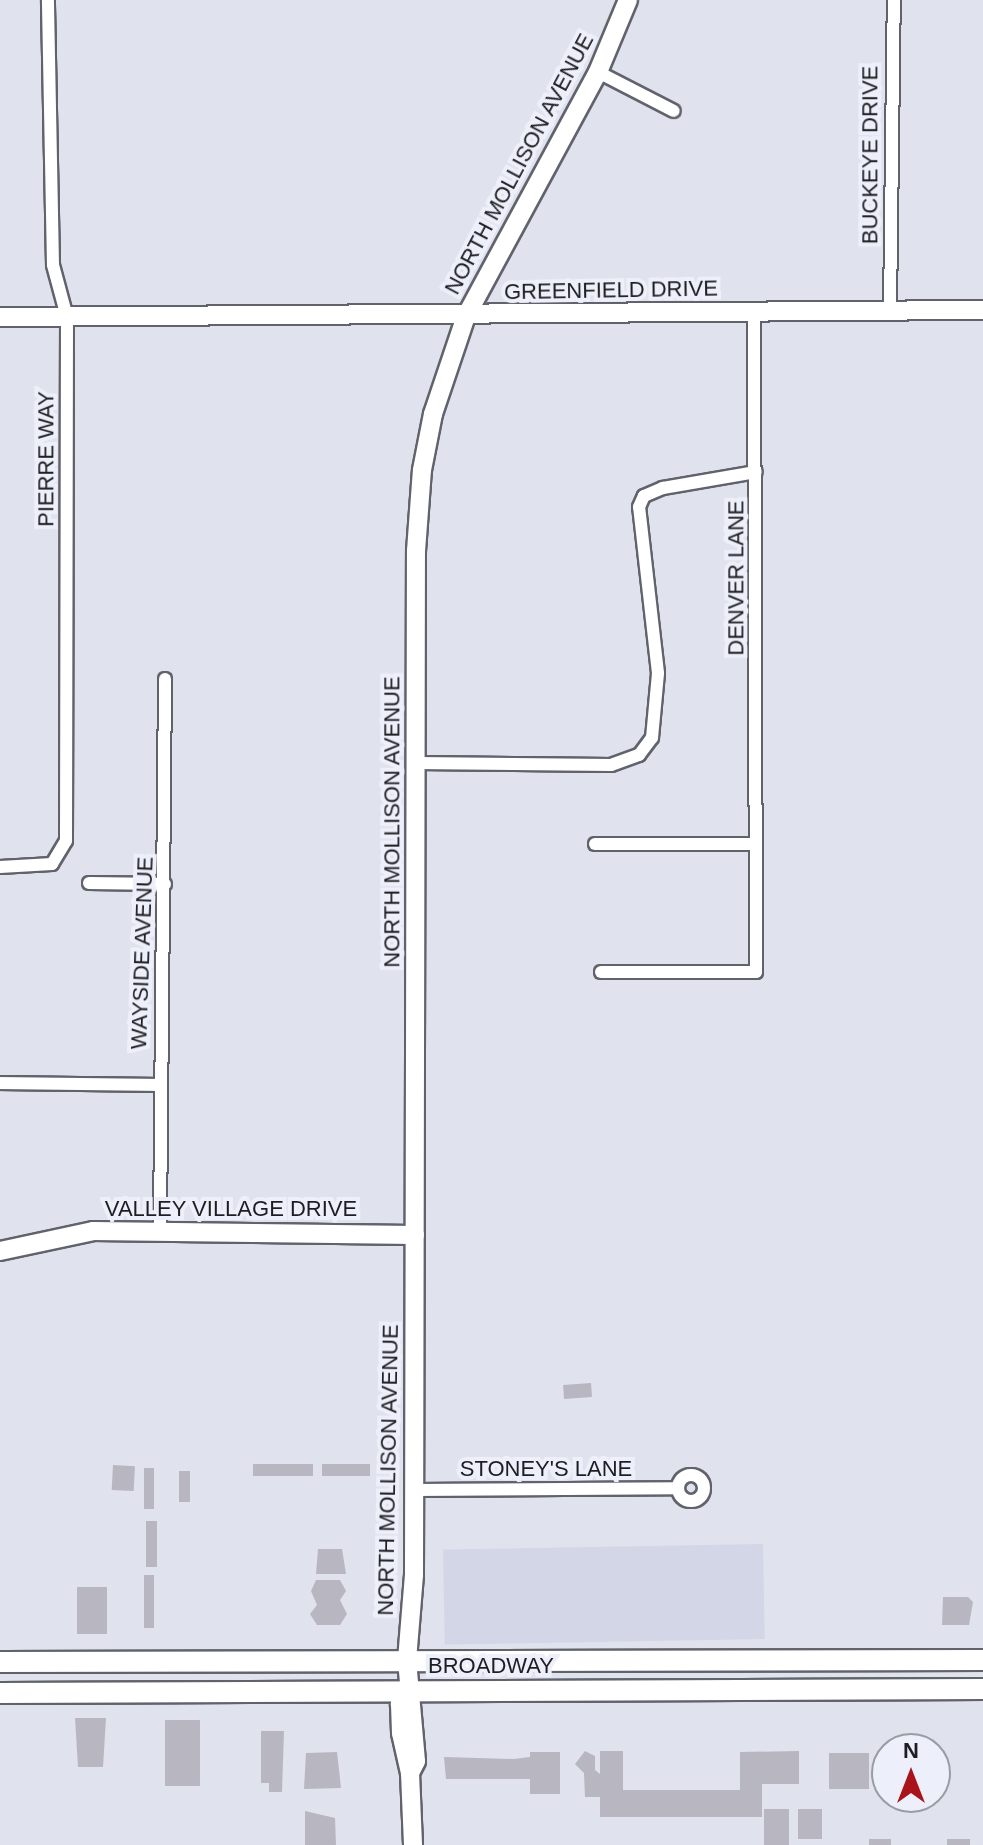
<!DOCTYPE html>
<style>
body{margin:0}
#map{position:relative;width:983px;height:1845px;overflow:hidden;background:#e0e2ed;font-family:Helvetica,sans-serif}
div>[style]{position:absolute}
.built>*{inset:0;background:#d2d6e7;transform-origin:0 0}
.building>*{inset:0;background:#b8b6c0;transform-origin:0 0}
.roads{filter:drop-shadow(2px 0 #61636c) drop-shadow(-2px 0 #61636c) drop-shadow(0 2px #61636c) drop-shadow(0 -2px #61636c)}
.street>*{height:12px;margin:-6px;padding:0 6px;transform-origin:6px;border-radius:6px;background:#fff}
.street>.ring{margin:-6px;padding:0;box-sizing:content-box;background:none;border:12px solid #fff;border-radius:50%}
.secondary>*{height:18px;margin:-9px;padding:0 9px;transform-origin:9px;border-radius:9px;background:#fff}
.primary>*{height:20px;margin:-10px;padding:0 10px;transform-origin:10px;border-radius:10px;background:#fff}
span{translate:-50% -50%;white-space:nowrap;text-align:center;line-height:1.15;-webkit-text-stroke:8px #edf0fa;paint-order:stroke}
.street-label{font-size:22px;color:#1d1e21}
.north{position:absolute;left:871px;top:1733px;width:80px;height:80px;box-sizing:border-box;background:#edf0fa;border:2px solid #9a9ca3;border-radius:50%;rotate:0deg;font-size:22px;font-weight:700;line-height:32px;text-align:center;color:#1d1e21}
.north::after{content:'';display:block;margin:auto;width:28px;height:36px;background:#a8141a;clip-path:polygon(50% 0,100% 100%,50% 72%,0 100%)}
</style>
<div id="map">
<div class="built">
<i style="left:763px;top:1544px;width:95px;height:320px;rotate:89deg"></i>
</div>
<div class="building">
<i style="left:591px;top:1383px;width:14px;height:28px;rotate:86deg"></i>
<i style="left:313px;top:1464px;width:12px;height:60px;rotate:90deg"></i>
<i style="left:370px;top:1464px;width:12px;height:48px;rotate:90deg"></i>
<i style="left:113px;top:1465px;width:22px;height:25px;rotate:3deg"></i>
<i style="left:144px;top:1468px;width:10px;height:41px"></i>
<i style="left:179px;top:1471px;width:11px;height:31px"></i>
<i style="left:146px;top:1521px;width:11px;height:46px"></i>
<i style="clip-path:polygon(318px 1549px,342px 1549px,346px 1574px,316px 1574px)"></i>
<i style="left:144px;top:1575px;width:10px;height:53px"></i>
<i style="clip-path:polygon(316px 1580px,340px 1580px,346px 1591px,340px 1600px,347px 1614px,340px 1625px,317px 1625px,310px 1614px,317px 1605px,311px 1591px)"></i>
<i style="left:77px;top:1587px;width:30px;height:47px"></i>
<i style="clip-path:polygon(943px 1597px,968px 1597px,973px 1602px,969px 1625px,942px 1625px)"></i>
<i style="clip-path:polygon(75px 1718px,106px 1718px,103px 1767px,78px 1767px)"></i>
<i style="left:165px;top:1720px;width:35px;height:66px"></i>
<i style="clip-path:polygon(261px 1731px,284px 1731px,282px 1792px,269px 1792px,269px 1783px,261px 1783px)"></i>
<i style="clip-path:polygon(585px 1751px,595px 1756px,595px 1770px,600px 1774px,600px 1751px,623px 1751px,623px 1790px,740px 1790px,740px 1752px,799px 1751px,799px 1784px,762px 1784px,762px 1817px,600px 1817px,600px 1797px,585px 1797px,584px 1773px,575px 1764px)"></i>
<i style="clip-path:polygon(337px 1752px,341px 1788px,304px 1789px,306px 1753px)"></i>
<i style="clip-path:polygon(530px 1752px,560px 1752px,560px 1794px,530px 1794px,530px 1779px,446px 1779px,444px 1757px,514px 1759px,530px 1757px)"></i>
<i style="left:829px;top:1753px;width:40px;height:36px"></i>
<i style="left:764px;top:1809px;width:25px;height:36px"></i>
<i style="left:798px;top:1809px;width:24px;height:30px"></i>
<i style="clip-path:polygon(305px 1811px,335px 1818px,336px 1845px,305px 1845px)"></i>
<i style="left:869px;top:1839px;width:22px;height:6px"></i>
<i style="left:947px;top:1839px;width:23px;height:6px"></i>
</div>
<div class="roads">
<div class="street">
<i style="left:598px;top:72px;width:85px;rotate:27.2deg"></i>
<i style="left:890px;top:311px;width:311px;rotate:-89.3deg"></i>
<i style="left:416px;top:763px;width:195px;rotate:0.6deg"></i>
<i style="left:611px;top:765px;width:30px;rotate:-20deg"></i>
<i style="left:639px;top:755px;width:21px;rotate:-53deg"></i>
<i style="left:652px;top:738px;width:65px;rotate:-84.7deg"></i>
<i style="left:658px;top:673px;width:167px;rotate:-96.5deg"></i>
<i style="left:639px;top:507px;width:12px;rotate:-66deg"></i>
<i style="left:644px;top:496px;width:21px;rotate:-23deg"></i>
<i style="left:663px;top:488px;width:94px;rotate:-9.8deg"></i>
<i style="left:595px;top:844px;width:160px"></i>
<i style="left:0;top:867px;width:52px;rotate:-3.3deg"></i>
<i style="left:52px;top:864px;width:27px;rotate:-59deg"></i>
<i style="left:66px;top:841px;width:524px;rotate:-89.89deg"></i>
<i style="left:67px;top:317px;width:54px;rotate:-105.1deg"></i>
<i style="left:53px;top:265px;width:265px;rotate:-91.1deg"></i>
<i style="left:89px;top:883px;width:76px;rotate:0.8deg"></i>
<i style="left:601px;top:972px;width:155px"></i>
<i style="left:756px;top:972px;width:660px;rotate:-90.17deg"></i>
<i style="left:0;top:1083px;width:157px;rotate:0.7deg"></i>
<i style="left:160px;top:1229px;width:550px;rotate:-89.48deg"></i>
<i class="ring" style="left:678px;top:1475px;width:14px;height:14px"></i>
<i style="left:415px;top:1490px;width:263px;rotate:-0.4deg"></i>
</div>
<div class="secondary">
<i style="left:0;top:317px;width:983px;rotate:-0.41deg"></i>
<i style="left:0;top:1251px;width:95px;rotate:-12.1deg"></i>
<i style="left:93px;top:1231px;width:322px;rotate:0.7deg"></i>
<i style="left:407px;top:1690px;width:16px;rotate:117deg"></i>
<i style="left:400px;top:1704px;width:29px;rotate:88deg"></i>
<i style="left:401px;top:1733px;width:41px;rotate:77.3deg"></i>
<i style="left:410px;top:1773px;width:72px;rotate:87.6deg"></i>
<i style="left:410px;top:1773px;width:13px;rotate:-63deg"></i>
<i style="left:416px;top:1761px;width:101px;rotate:-95.1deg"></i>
<i style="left:407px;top:1660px;width:85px;rotate:-85.3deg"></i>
<i style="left:414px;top:1575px;width:1024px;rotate:-89.89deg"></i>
<i style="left:416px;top:551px;width:81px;rotate:-85.8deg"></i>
<i style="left:422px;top:470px;width:57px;rotate:-78.9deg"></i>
<i style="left:433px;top:414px;width:103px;rotate:-71.4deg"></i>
<i style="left:466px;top:316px;width:277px;rotate:-61.6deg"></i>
<i style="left:598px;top:72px;width:78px;rotate:-67.4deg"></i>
</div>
<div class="primary">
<i style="left:0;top:1662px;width:983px;rotate:-0.12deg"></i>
<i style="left:0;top:1693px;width:983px;rotate:-0.23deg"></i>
</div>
</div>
<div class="street-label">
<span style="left:870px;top:155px;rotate:-90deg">BUCKEYE DRIVE</span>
<span style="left:519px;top:164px;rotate:-62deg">NORTH MOLLISON AVENUE</span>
<span style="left:611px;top:290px;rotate:-1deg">GREENFIELD DRIVE</span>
<span style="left:46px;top:459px;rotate:-90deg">PIERRE WAY</span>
<span style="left:736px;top:578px;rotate:-90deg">DENVER LANE</span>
<span style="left:392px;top:822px;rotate:-90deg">NORTH MOLLISON AVENUE</span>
<span style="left:142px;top:953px;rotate:-88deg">WAYSIDE AVENUE</span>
<span style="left:231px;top:1209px">VALLEY VILLAGE DRIVE</span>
<span style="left:546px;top:1469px">STONEY'S LANE</span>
<span style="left:388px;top:1470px;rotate:-89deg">NORTH MOLLISON AVENUE</span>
<span style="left:491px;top:1666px">BROADWAY</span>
</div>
<div class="north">N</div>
</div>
